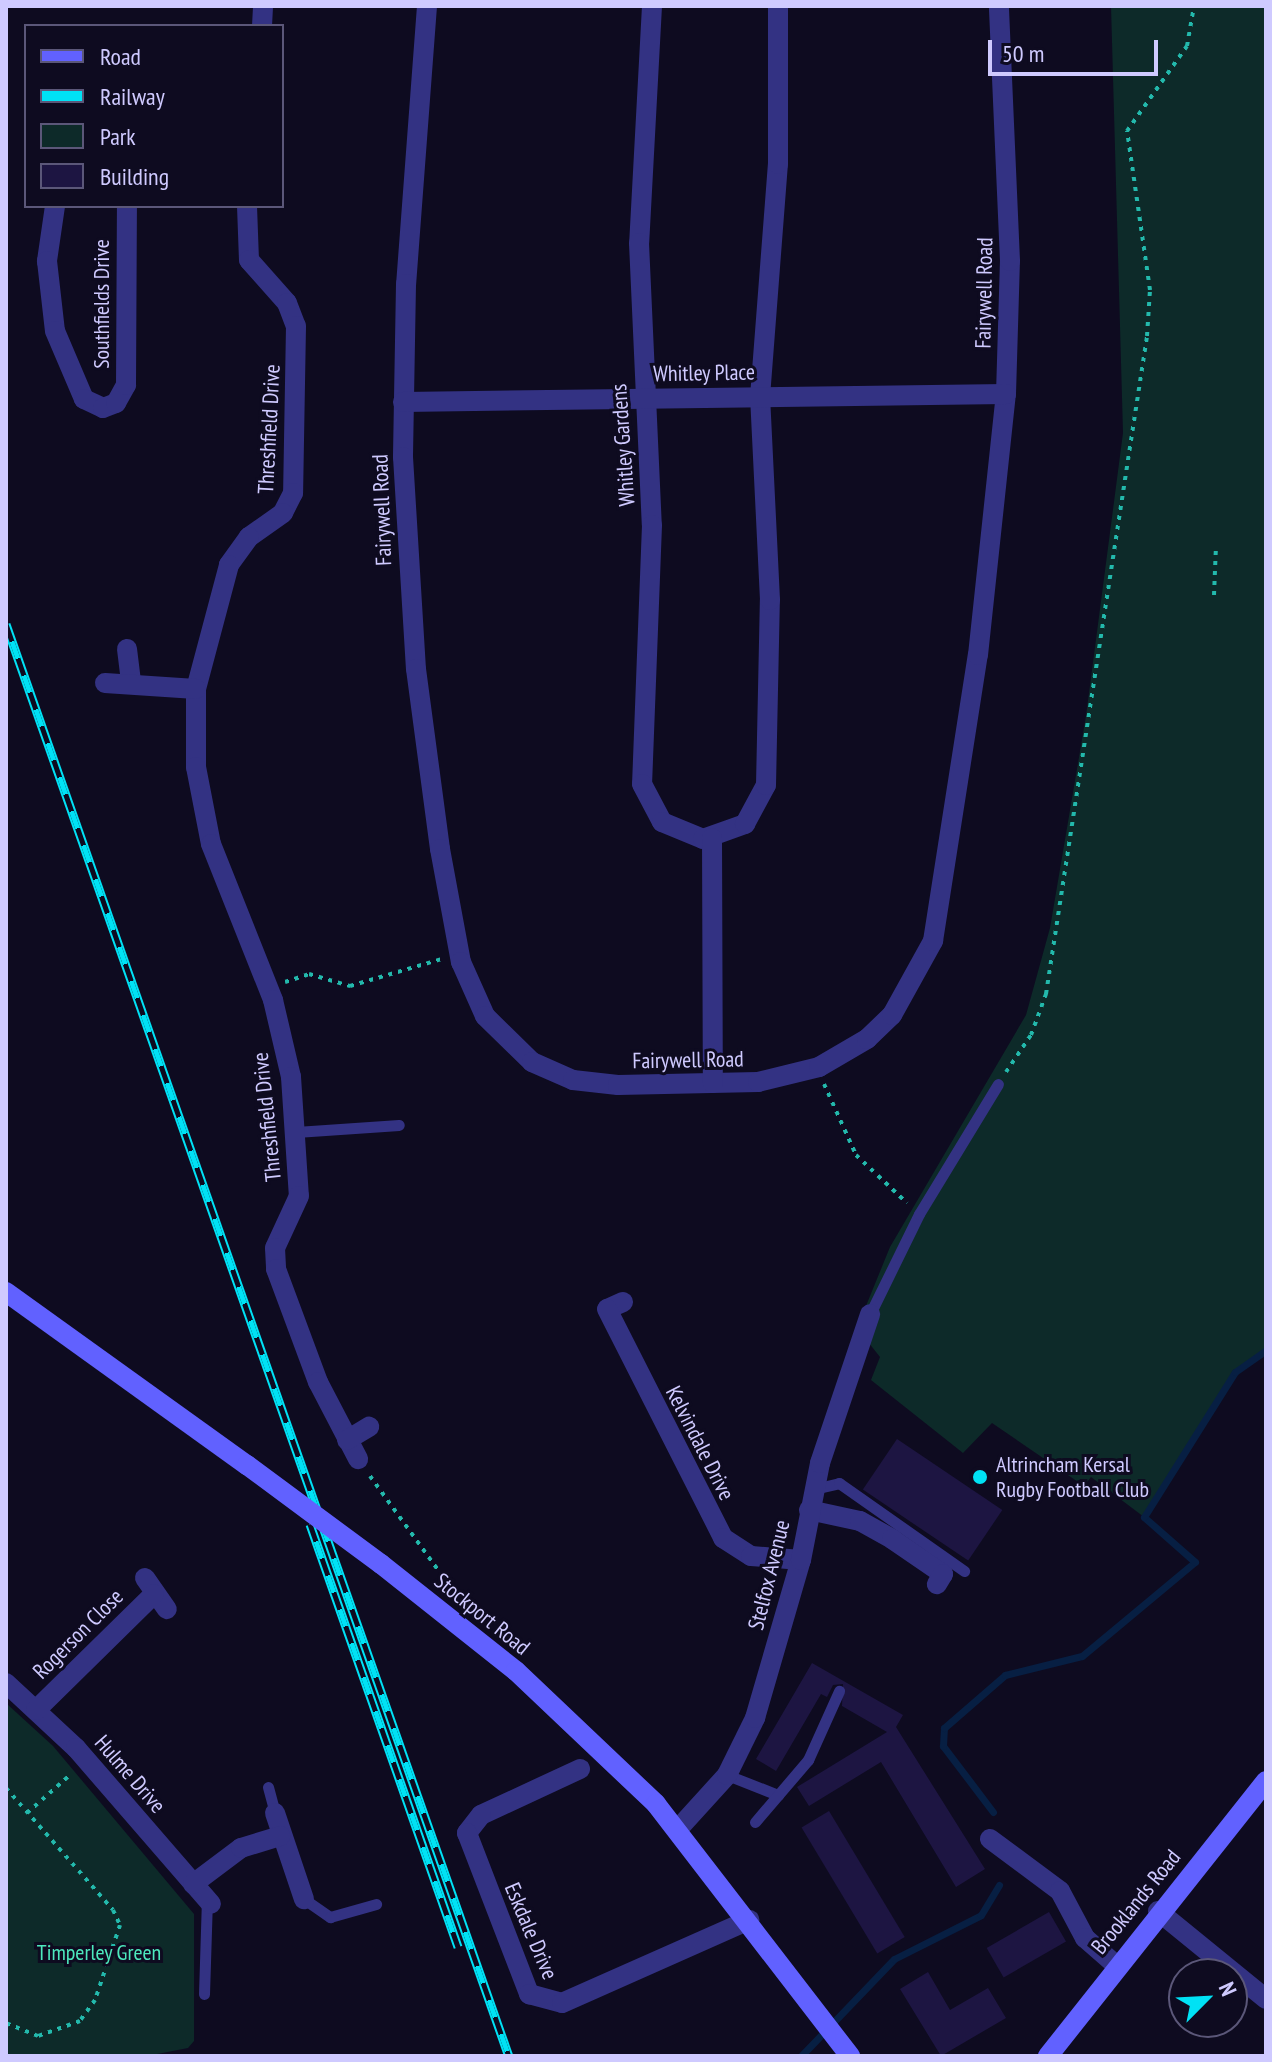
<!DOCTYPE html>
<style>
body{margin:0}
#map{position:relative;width:1272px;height:2062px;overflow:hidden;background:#0e0b20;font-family:"PT Sans Narrow",sans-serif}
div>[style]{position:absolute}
.green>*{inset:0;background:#0d2a29}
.stream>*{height:7px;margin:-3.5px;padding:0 3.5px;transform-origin:3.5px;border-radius:3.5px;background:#071f43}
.building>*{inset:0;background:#1d1542;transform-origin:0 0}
.path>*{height:4px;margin-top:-2px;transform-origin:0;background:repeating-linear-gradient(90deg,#23b9ac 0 4px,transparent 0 10px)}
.lane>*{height:11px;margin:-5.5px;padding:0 5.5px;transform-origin:5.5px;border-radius:5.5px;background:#333283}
.street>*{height:20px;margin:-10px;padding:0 10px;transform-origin:10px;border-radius:10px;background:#333283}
.secondary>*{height:20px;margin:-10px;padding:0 10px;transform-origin:10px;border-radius:10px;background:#6161ff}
.rail>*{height:9px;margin-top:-4.5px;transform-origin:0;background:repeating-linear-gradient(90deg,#0e0b20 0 18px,#00e2f5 0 36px);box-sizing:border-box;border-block:2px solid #00e2f5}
.secondary-bridge>*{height:20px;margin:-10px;padding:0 10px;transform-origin:10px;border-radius:10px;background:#6161ff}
.dots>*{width:22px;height:22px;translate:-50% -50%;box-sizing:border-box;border:4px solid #0e0b20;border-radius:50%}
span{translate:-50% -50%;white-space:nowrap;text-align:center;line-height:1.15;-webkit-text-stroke:6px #0e0b20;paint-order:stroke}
.street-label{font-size:22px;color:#cfcaff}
.poi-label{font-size:22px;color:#cfcaff}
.left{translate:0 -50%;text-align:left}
.park-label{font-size:22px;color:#4de8bd}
.frame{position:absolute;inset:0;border:8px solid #cfcaff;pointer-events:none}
.legend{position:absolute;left:24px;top:24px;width:260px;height:184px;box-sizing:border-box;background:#0e0b20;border:2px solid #5b5779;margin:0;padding:10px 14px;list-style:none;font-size:24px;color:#cfcaff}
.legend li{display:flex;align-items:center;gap:16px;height:40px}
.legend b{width:40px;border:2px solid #5b5779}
.north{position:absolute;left:1168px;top:1958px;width:80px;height:80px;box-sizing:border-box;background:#0e0b20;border:2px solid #5b5779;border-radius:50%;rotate:66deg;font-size:22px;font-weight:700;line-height:32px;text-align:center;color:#cfcaff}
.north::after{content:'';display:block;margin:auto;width:28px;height:36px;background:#00e2f5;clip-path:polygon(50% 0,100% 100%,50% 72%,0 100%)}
.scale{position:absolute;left:988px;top:40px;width:170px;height:36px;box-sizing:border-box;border:4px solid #cfcaff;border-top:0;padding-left:10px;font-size:24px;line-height:28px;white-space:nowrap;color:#cfcaff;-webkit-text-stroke:6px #0e0b20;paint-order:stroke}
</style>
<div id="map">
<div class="green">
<i style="clip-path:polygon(1111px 6px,1266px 6px,1266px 1350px,1235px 1372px,1144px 1517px,1091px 1477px,1084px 1486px,992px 1423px,963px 1453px,871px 1380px,880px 1357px,857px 1328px,890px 1247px,1026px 1015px,1050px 928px,1086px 716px,1123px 433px)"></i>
<i style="clip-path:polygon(6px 1703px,53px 1746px,194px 1914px,194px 2041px,188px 2048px,147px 2056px,6px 2056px)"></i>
</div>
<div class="stream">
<i style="left:993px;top:1812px;width:83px;rotate:-127.1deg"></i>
<i style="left:943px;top:1746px;width:18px;rotate:-87deg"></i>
<i style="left:944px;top:1728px;width:81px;rotate:-41deg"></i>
<i style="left:1005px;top:1675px;width:79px;rotate:-13.9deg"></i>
<i style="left:1082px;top:1656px;width:147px;rotate:-39.8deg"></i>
<i style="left:1195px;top:1562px;width:68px;rotate:-138.6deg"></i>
<i style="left:1144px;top:1517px;width:171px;rotate:-57.9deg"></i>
<i style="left:1235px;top:1372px;width:38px;rotate:-35deg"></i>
<i style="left:801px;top:2056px;width:134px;rotate:-46.2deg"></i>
<i style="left:894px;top:1959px;width:97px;rotate:-26.8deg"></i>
<i style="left:981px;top:1915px;width:35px;rotate:-59deg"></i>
</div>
<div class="building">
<i style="left:897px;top:1439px;width:127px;height:61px;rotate:34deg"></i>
<i style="clip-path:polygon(812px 1663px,903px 1715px,896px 1727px,985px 1869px,956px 1887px,881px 1762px,809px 1806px,797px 1787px,887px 1732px,842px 1706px,843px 1684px,833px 1685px,827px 1697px,821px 1694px,776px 1771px,756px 1759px)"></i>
<i style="left:829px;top:1811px;width:147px;height:32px;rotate:59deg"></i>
<i style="left:1049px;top:1912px;width:34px;height:72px;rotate:60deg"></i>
<i style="clip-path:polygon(928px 1972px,950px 2010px,988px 1988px,1006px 2018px,941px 2056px,900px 1989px)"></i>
</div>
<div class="path">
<i style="left:1214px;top:595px;width:49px;rotate:-87.7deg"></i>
<i style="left:285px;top:982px;width:25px;rotate:-18deg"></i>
<i style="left:309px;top:974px;width:43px;rotate:16.3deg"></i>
<i style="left:350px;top:986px;width:96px;rotate:-16.4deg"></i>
<i style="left:1006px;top:1072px;width:45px;rotate:-56deg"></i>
<i style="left:1031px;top:1035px;width:44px;rotate:-69.9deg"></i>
<i style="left:1046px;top:994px;width:666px;rotate:-81.27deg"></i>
<i style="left:1147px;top:336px;width:46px;rotate:-86.3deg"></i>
<i style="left:1150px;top:290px;width:161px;rotate:-98.2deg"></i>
<i style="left:1127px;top:131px;width:104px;rotate:-54.8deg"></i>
<i style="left:1187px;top:46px;width:41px;rotate:-80.1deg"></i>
<i style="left:824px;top:1084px;width:78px;rotate:65.7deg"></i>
<i style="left:856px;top:1155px;width:70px;rotate:43.3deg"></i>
<i style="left:370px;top:1476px;width:148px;rotate:54.1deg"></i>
<i style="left:6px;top:1788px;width:162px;rotate:48.7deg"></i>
<i style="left:113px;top:1910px;width:17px;rotate:65deg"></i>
<i style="left:120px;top:1925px;width:79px;rotate:108.4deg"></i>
<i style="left:95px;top:2000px;width:26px;rotate:126deg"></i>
<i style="left:80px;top:2021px;width:45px;rotate:160.3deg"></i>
<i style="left:38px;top:2036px;width:35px;rotate:-158deg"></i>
<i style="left:27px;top:1813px;width:57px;rotate:-41.5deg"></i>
</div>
<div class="lane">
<i style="left:296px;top:1132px;width:103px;rotate:-3.9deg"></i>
<i style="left:870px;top:1314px;width:111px;rotate:-63.9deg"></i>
<i style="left:919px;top:1214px;width:152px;rotate:-58.7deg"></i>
<i style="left:814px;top:1489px;width:26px;rotate:-13deg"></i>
<i style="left:839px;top:1483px;width:153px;rotate:35.1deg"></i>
<i style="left:727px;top:1775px;width:55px;rotate:21.4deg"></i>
<i style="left:268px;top:1787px;width:27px;rotate:75deg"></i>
<i style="left:755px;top:1822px;width:82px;rotate:-49.5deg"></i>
<i style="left:808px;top:1760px;width:76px;rotate:-65.8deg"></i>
<i style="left:304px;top:1899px;width:32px;rotate:35deg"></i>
<i style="left:330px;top:1917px;width:48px;rotate:-15.8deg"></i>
<i style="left:204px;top:1994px;width:94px;rotate:-88.2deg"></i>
</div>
<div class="street">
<i style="left:427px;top:6px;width:279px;rotate:94.3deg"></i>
<i style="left:406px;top:284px;width:173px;rotate:91deg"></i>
<i style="left:403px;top:457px;width:212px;rotate:86.5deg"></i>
<i style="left:416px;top:669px;width:182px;rotate:82.4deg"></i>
<i style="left:440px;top:849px;width:115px;rotate:79.5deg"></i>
<i style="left:461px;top:962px;width:59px;rotate:66deg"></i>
<i style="left:485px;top:1016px;width:66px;rotate:44.4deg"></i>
<i style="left:532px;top:1062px;width:45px;rotate:23.7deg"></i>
<i style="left:573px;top:1080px;width:45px;rotate:6.3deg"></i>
<i style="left:618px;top:1085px;width:140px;rotate:-1.2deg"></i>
<i style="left:758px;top:1082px;width:63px;rotate:-13.8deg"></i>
<i style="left:819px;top:1067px;width:56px;rotate:-30.3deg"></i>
<i style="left:867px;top:1039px;width:35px;rotate:-44deg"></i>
<i style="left:892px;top:1015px;width:85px;rotate:-61deg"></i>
<i style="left:933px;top:941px;width:290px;rotate:-81.1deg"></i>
<i style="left:978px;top:655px;width:262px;rotate:-83.9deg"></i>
<i style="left:1006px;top:394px;width:133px;rotate:-88.3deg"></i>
<i style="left:1010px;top:261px;width:255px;rotate:-92.5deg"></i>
<i style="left:652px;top:6px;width:237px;rotate:93.1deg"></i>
<i style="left:639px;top:243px;width:282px;rotate:87.4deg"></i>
<i style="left:652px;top:525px;width:259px;rotate:92.2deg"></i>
<i style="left:642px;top:784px;width:43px;rotate:62.2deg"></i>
<i style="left:662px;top:822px;width:44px;rotate:22.5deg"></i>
<i style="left:703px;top:839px;width:45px;rotate:-19.7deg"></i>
<i style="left:745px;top:824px;width:44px;rotate:-61.7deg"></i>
<i style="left:766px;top:785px;width:185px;rotate:-88.8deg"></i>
<i style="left:770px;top:600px;width:203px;rotate:-92.8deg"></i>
<i style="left:760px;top:397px;width:234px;rotate:-85.6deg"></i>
<i style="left:778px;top:164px;width:158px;rotate:-90deg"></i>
<i style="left:262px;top:26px;width:20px;rotate:-87deg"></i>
<i style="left:55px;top:206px;width:56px;rotate:98.3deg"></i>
<i style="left:47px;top:261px;width:70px;rotate:83.5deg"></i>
<i style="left:55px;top:331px;width:74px;rotate:66.9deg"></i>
<i style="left:84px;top:399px;width:21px;rotate:25deg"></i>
<i style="left:103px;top:408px;width:14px;rotate:-21deg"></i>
<i style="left:116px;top:403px;width:21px;rotate:-61deg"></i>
<i style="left:126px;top:385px;width:179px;rotate:-89.7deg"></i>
<i style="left:247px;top:206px;width:54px;rotate:87.9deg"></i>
<i style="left:249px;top:260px;width:57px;rotate:48.5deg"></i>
<i style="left:287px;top:303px;width:25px;rotate:69deg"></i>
<i style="left:296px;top:326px;width:167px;rotate:91deg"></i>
<i style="left:293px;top:493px;width:22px;rotate:117deg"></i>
<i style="left:283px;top:513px;width:42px;rotate:144.8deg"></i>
<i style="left:249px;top:537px;width:34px;rotate:126deg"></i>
<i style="left:229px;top:565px;width:128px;rotate:104.9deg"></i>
<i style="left:196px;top:689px;width:78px;rotate:90deg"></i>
<i style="left:196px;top:767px;width:78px;rotate:79deg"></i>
<i style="left:211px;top:844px;width:168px;rotate:68.3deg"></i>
<i style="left:273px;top:1000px;width:79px;rotate:76.8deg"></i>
<i style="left:291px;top:1077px;width:119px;rotate:86.2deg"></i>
<i style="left:299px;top:1196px;width:57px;rotate:114.8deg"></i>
<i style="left:275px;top:1248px;width:21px;rotate:87deg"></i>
<i style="left:276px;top:1269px;width:121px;rotate:69.6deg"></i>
<i style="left:318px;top:1382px;width:87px;rotate:62.5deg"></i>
<i style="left:403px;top:402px;width:603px;rotate:-0.76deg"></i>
<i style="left:127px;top:649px;width:32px;rotate:83deg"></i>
<i style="left:105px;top:683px;width:91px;rotate:3.8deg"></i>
<i style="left:712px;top:838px;width:245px;rotate:89.8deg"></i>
<i style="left:623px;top:1302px;width:17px;rotate:156deg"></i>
<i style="left:607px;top:1309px;width:257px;rotate:63.1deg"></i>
<i style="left:723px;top:1538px;width:33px;rotate:33deg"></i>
<i style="left:751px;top:1556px;width:50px;rotate:4.6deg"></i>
<i style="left:347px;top:1440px;width:26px;rotate:-31deg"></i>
<i style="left:809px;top:1510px;width:52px;rotate:12.2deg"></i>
<i style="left:860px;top:1521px;width:37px;rotate:29deg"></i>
<i style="left:892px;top:1539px;width:62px;rotate:34.5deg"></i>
<i style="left:943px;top:1574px;width:12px;rotate:121deg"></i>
<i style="left:145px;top:1578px;width:38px;rotate:55deg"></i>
<i style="left:6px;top:1683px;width:96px;rotate:42.9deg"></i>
<i style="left:76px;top:1748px;width:206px;rotate:49.1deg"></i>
<i style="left:36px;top:1710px;width:165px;rotate:-44.5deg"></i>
<i style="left:580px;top:1769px;width:109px;rotate:155.1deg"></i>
<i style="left:481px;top:1815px;width:23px;rotate:128deg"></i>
<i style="left:467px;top:1833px;width:173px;rotate:68.9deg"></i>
<i style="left:529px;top:1994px;width:34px;rotate:15deg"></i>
<i style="left:562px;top:2003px;width:205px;rotate:-23.9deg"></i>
<i style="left:275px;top:1813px;width:91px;rotate:71.4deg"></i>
<i style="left:679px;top:1828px;width:72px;rotate:-47.8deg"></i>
<i style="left:727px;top:1775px;width:64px;rotate:-63.8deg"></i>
<i style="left:755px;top:1718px;width:165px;rotate:-73.8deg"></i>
<i style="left:801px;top:1560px;width:99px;rotate:-78.9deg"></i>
<i style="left:820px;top:1463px;width:157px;rotate:-71.4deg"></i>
<i style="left:990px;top:1839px;width:87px;rotate:36.6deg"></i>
<i style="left:1060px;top:1891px;width:53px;rotate:62deg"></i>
<i style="left:1085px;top:1938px;width:41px;rotate:41.1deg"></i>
<i style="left:193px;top:1884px;width:60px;rotate:-36.9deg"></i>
<i style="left:241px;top:1848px;width:41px;rotate:-17.1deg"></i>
<i style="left:1158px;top:1911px;width:139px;rotate:39.2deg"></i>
</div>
<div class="secondary">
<i style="left:6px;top:1292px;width:297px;rotate:35.7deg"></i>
<i style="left:381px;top:1564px;width:172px;rotate:38.4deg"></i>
<i style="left:516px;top:1671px;width:193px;rotate:43.5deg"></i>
<i style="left:656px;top:1804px;width:318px;rotate:52.4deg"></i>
<i style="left:1048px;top:2056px;width:351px;rotate:-51.6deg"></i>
</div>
<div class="rail">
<i style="left:6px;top:624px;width:1518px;rotate:70.65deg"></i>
<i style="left:310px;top:1524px;width:448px;rotate:70.7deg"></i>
</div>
<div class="secondary-bridge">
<i style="left:247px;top:1465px;width:167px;rotate:36.5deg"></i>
</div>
<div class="dots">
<i style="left:980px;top:1477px;background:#00e2f5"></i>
</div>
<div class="street-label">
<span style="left:984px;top:293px;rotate:-89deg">Fairywell Road</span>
<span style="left:102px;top:304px;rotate:-90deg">Southfields Drive</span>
<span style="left:704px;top:373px;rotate:-1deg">Whitley Place</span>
<span style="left:269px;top:429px;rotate:-87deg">Threshfield Drive</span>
<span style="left:623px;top:445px;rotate:-94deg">Whitley Gardens</span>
<span style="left:382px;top:510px;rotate:-92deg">Fairywell Road</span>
<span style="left:688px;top:1060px;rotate:-1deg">Fairywell Road</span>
<span style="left:267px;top:1117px;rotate:-96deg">Threshfield Drive</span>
<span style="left:700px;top:1443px;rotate:63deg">Kelvindale Drive</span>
<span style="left:769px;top:1575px;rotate:-76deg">Stelfox Avenue</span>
<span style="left:482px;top:1614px;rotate:39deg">Stockport Road</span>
<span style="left:78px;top:1634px;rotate:-45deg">Rogerson Close</span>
<span style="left:130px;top:1774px;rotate:49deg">Hulme Drive</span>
<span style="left:1136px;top:1902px;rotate:-51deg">Brooklands Road</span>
<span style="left:531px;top:1931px;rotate:67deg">Eskdale Drive</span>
</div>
<div class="poi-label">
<span class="left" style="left:996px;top:1477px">Altrincham Kersal<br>Rugby Football Club</span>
</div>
<div class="park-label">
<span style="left:99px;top:1953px">Timperley Green</span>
</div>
<div class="frame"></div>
<ul class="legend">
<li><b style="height:10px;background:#6161ff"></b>Road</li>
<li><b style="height:10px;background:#00e2f5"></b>Railway</li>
<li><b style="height:22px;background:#0d2a29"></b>Park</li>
<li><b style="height:22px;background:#1d1542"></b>Building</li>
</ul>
<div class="north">N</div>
<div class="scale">50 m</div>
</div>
